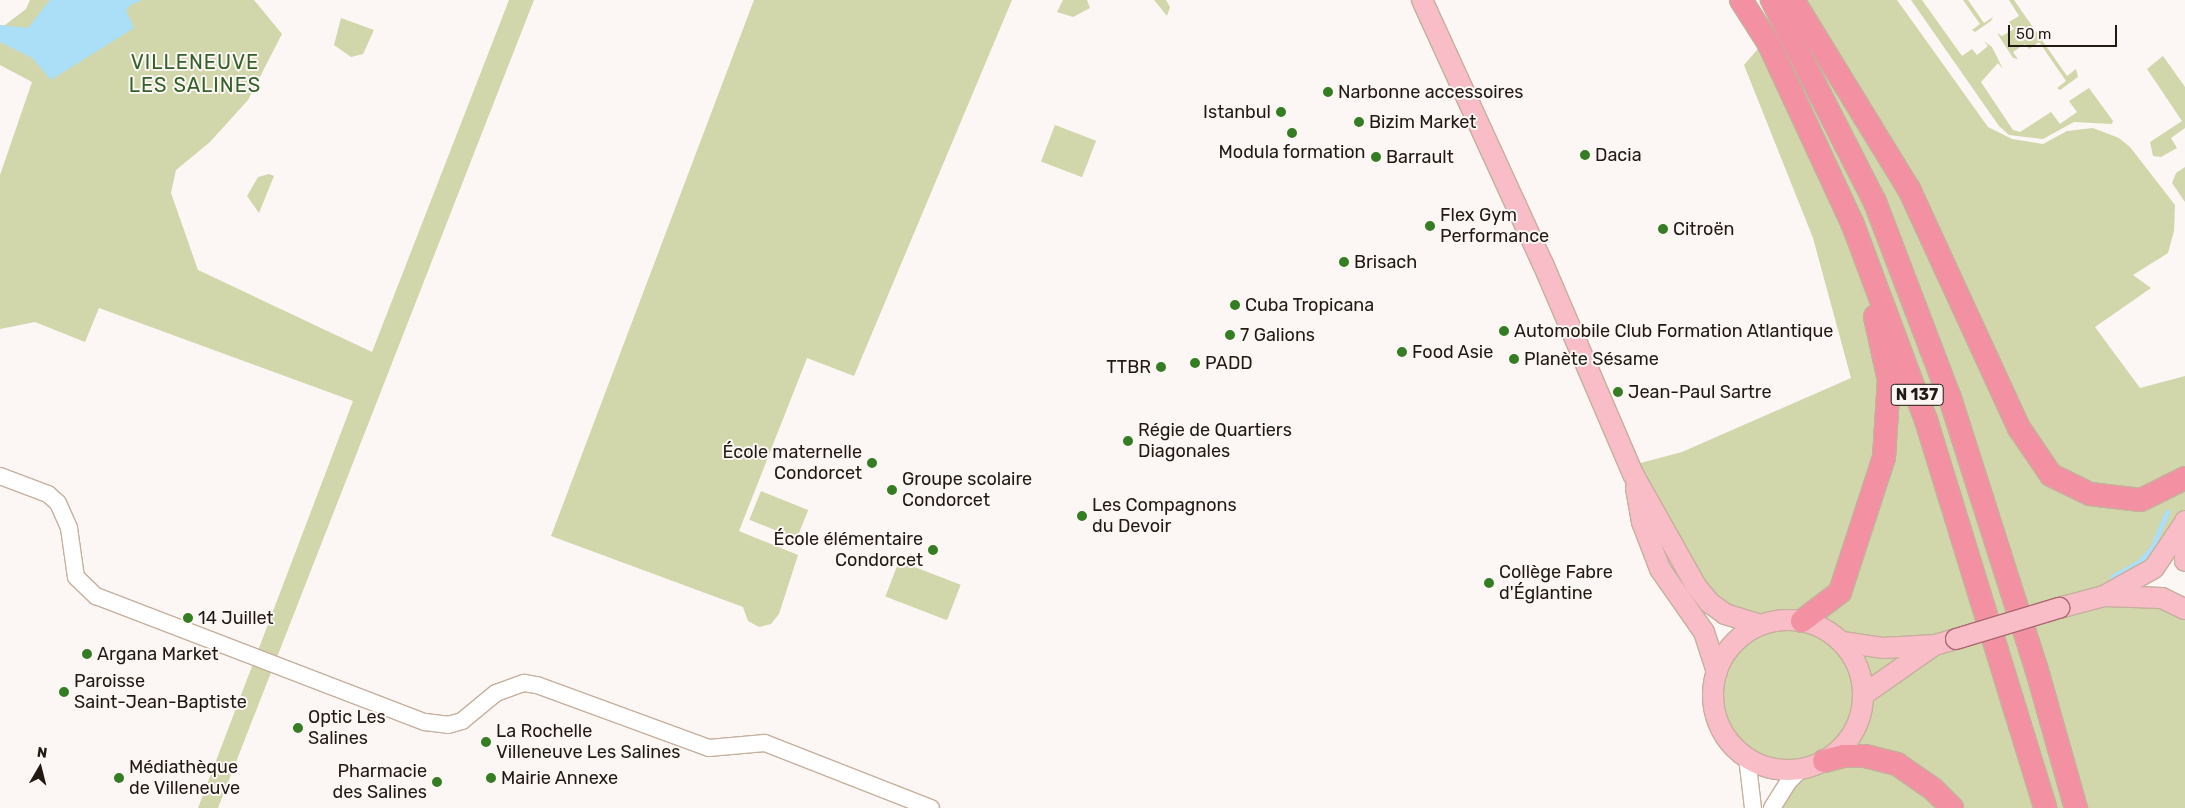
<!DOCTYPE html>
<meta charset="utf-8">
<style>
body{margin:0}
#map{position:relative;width:2185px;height:808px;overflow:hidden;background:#fcf7f4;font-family:Rubik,sans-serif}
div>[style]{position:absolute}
.green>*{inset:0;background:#d1d6ab;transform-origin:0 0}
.water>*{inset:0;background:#aadff7}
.stream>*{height:4.5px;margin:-2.25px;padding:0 2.25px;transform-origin:2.25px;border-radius:2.25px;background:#aadff7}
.roads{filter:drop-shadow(1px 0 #c6af9d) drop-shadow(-1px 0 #c6af9d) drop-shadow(0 1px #c6af9d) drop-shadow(0 -1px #c6af9d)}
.minor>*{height:16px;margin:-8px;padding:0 8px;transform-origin:8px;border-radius:8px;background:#fff}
.major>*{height:20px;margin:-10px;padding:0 10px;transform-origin:10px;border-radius:10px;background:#f8bdc7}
.major>.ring{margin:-10px;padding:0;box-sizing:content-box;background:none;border:20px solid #f8bdc7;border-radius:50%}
.highway>*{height:22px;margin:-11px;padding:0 11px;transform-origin:11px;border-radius:11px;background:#f391a2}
.bridges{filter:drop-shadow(1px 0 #aa6770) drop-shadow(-1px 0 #aa6770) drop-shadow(0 1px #aa6770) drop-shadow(0 -1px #aa6770)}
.major-bridge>*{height:20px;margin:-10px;padding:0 10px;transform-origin:10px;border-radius:10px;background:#f8bdc7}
.dots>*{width:14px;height:14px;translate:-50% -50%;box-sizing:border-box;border:2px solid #fcf7f4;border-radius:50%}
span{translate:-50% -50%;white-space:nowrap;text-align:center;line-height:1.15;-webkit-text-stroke:4px #fcf7f4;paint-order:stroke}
.shield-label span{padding:1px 4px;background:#fcf7f4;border:1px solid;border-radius:4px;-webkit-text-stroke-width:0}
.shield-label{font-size:16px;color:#211912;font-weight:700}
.poi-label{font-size:18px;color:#211912}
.left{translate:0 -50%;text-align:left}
.right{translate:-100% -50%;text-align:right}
.quarter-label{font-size:20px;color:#336129;letter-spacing:1px}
.north{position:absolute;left:15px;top:743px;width:50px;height:50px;-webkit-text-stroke:4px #fcf7f4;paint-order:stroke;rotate:8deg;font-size:14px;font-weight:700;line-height:20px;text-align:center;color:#211912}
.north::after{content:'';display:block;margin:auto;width:18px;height:22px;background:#211912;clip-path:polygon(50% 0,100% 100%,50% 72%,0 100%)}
.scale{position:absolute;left:2008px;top:25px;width:109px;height:22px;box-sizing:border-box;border:2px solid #211912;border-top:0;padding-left:6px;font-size:15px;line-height:18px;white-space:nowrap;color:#211912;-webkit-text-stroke:4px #fcf7f4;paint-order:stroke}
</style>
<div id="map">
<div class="green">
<i style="clip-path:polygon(30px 0,254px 0,282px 34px,248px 100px,210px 142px,176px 170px,171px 193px,198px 270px,372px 352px,509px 0,534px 0,218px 808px,198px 808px,353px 401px,99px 308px,85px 342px,35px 322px,0 329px,0 175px,32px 82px,0 65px,0 25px,5px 25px,26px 9px)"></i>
<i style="clip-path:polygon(754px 0,1012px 0,854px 376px,807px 358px,739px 531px,798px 555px,779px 614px,771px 624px,759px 627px,748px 621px,743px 607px,551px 536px)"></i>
<i style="clip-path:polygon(1063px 0,1087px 0,1090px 8px,1073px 17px,1057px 12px)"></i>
<i style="clip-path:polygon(1154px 0,1166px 0,1170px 7px,1167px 16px)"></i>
<i style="clip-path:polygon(1772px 0,1897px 0,1988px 127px,2012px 139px,2043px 144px,2067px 131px,2093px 128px,2119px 138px,2130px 147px,2175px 205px,2174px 231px,2168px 253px,2133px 275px,2151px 288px,2095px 327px,2140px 388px,2185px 376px,2185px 563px,2185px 524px,2154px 568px,2105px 596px,2185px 609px,2185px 808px,1772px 808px,1801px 769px,1764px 766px,1747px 757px,1728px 740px,1718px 722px,1713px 690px,1717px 672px,1725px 654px,1750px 631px,1725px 614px,1629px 466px,1682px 452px,1851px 378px,1813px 238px,1744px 65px,1784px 19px)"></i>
<i style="clip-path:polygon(1911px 0,1922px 0,1962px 56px,1972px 49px,1977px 55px,1988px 46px,1984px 41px,1992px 47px,2003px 69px,1998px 63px,1981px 82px,2013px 130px,2020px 132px,2051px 112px,2060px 124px,2077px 112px,2069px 101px,2089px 88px,2113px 121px,2112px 124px,2074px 122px,2043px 139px,2009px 135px,1999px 126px)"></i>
<i style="clip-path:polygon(1963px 0,1968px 0,1984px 23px,1993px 17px,1991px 21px,1975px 32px,1972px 30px,1980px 24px)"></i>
<i style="clip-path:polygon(2009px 0,2014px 0,2067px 76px,2076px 69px,2078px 77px,2060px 90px,2057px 88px,2066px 81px,2039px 42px,2029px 49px,2025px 44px,2013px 52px,2018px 59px,2013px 58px,1997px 33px,2002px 36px,2014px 29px,2009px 22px,2019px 16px)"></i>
<i style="clip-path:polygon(341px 18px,374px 30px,363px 54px,351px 57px,334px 45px)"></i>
<i style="clip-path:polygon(2163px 56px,2185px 87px,2185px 128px,2171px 138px,2177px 148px,2161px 157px,2153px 156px,2150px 142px,2182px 121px,2147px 69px)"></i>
<i style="left:1055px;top:125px;width:44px;height:39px;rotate:21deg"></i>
<i style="clip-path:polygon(2185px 167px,2185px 202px,2172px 183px,2176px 173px)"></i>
<i style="clip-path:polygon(269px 174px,274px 176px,259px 213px,247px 196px,258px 177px)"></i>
<i style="left:761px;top:491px;width:51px;height:31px;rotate:22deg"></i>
<i style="left:899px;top:561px;width:66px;height:38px;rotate:21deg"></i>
</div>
<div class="water">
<i style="clip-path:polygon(50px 0,143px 0,132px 4px,126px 10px,134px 28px,51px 80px,32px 58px,0 42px,0 25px,28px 28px)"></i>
</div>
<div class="stream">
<i style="left:2112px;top:577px;width:31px;rotate:-29deg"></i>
<i style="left:2139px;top:562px;width:19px;rotate:-47deg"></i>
<i style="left:2152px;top:548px;width:39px;rotate:-67deg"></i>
</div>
<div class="roads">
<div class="minor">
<i style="left:0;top:476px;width:51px;rotate:20.6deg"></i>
<i style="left:48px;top:494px;width:13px;rotate:42deg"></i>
<i style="left:58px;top:503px;width:27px;rotate:66deg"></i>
<i style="left:69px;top:528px;width:49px;rotate:81.9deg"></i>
<i style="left:76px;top:577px;width:28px;rotate:44deg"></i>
<i style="left:96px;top:596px;width:352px;rotate:21deg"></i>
<i style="left:425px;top:722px;width:23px;rotate:7deg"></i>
<i style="left:448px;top:725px;width:15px;rotate:-16deg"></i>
<i style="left:462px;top:721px;width:44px;rotate:-39.5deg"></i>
<i style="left:496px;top:693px;width:30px;rotate:-20deg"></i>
<i style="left:524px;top:683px;width:13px;rotate:9deg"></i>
<i style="left:537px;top:685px;width:183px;rotate:20.1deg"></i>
<i style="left:709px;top:748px;width:56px;rotate:-5.1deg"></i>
<i style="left:765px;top:743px;width:178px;rotate:21.4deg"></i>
<i style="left:1747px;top:757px;width:51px;rotate:83.3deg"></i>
<i style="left:1772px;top:808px;width:31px;rotate:-58deg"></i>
<i style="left:1788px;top:782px;width:18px;rotate:-45deg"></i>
</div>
<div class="major">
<i style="left:1422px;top:0;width:290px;rotate:65.4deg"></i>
<i style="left:1543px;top:264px;width:228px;rotate:66.8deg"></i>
<i style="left:1633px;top:474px;width:129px;rotate:60.6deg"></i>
<i style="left:1696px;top:586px;width:22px;rotate:51deg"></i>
<i style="left:1710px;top:603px;width:19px;rotate:36deg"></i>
<i style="left:1725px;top:614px;width:37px;rotate:17deg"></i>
<i style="left:1636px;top:488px;width:35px;rotate:80deg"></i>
<i style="left:1642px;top:522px;width:50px;rotate:69deg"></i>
<i style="left:1660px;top:569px;width:77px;rotate:55.1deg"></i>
<i style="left:1704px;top:632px;width:42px;rotate:72deg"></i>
<i style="left:2185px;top:521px;width:40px;rotate:90deg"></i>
<i style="left:2104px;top:596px;width:58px;rotate:2deg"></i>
<i style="left:2162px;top:598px;width:25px;rotate:26deg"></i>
<i style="left:2059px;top:608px;width:47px;rotate:-14.9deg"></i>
<i style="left:2104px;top:596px;width:57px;rotate:-29.2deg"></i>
<i style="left:2154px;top:568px;width:55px;rotate:-56deg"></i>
<i class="ring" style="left:1713px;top:620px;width:130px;height:130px"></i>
<i style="left:1842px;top:642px;width:41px;rotate:8.3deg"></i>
<i style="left:1883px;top:648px;width:52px;rotate:-3.3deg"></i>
<i style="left:1935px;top:645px;width:22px;rotate:-16deg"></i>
<i style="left:1863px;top:695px;width:85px;rotate:-35deg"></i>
</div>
<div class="highway">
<i style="left:1741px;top:0;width:52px;rotate:57.5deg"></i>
<i style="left:1769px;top:44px;width:200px;rotate:65.1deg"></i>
<i style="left:1853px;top:225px;width:208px;rotate:69.5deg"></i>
<i style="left:1926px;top:420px;width:406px;rotate:72.9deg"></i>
<i style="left:1772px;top:0;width:227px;rotate:63deg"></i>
<i style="left:1875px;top:202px;width:210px;rotate:69.1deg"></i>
<i style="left:1950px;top:398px;width:282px;rotate:72.3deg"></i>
<i style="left:2036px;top:667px;width:147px;rotate:74.2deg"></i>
<i style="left:1793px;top:0;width:222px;rotate:58.5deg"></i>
<i style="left:1909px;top:189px;width:263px;rotate:65.3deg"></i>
<i style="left:2019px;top:428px;width:57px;rotate:55.8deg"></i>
<i style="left:2051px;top:475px;width:43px;rotate:26deg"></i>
<i style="left:2090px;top:494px;width:51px;rotate:6.7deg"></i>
<i style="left:2141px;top:500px;width:49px;rotate:-26.6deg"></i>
<i style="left:1802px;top:621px;width:48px;rotate:-37.3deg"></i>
<i style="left:1840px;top:592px;width:142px;rotate:-71.9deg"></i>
<i style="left:1884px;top:457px;width:77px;rotate:-86.3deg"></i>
<i style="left:1889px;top:380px;width:65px;rotate:-102.5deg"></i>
<i style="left:1824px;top:761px;width:21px;rotate:-14deg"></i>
<i style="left:1844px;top:756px;width:21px"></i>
<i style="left:1865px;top:756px;width:33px;rotate:14deg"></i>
<i style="left:1897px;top:764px;width:44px;rotate:34.8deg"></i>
<i style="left:1933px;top:789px;width:27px;rotate:45deg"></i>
</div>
</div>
<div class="bridges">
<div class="major-bridge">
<i style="left:1956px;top:639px;width:108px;rotate:-16.8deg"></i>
</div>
</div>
<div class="dots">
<i style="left:1328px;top:92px;background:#357d23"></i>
<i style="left:1281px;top:112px;background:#357d23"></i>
<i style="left:1359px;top:122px;background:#357d23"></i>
<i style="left:1292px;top:133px;background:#357d23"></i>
<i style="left:1585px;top:155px;background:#357d23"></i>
<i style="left:1376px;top:157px;background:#357d23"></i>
<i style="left:1430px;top:226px;background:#357d23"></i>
<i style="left:1663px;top:229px;background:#357d23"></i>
<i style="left:1344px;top:262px;background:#357d23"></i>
<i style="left:1235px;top:305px;background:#357d23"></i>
<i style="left:1504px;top:331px;background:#357d23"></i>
<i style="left:1230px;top:335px;background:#357d23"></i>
<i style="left:1402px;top:352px;background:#357d23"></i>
<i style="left:1514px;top:359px;background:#357d23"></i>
<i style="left:1195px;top:363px;background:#357d23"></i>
<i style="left:1161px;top:367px;background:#357d23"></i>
<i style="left:1618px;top:392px;background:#357d23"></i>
<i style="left:1128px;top:441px;background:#357d23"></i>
<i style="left:872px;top:463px;background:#357d23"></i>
<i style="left:892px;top:490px;background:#357d23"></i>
<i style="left:1082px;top:516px;background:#357d23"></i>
<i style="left:933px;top:550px;background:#357d23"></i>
<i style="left:1489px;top:583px;background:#357d23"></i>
<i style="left:188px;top:618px;background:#357d23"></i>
<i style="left:87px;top:654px;background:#357d23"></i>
<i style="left:64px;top:692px;background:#357d23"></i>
<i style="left:298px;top:728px;background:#357d23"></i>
<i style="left:486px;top:742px;background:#357d23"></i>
<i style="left:119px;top:778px;background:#357d23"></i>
<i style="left:491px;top:778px;background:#357d23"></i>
<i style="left:437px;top:782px;background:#357d23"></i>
</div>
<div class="shield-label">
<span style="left:1917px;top:395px">N 137</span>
</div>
<div class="poi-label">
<span class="left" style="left:1338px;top:92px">Narbonne accessoires</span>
<span class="right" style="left:1271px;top:112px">Istanbul</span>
<span class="left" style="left:1369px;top:122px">Bizim Market</span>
<span style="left:1292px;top:152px">Modula formation</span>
<span class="left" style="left:1595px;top:155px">Dacia</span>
<span class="left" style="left:1386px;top:157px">Barrault</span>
<span class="left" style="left:1440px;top:226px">Flex Gym<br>Performance</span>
<span class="left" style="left:1673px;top:229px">Citroën</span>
<span class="left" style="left:1354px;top:262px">Brisach</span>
<span class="left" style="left:1245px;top:305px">Cuba Tropicana</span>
<span class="left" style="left:1514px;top:331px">Automobile Club Formation Atlantique</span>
<span class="left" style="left:1240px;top:335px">7 Galions</span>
<span class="left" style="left:1412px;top:352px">Food Asie</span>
<span class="left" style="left:1524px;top:359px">Planète Sésame</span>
<span class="left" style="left:1205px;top:363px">PADD</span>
<span class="right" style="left:1151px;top:367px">TTBR</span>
<span class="left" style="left:1628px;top:392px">Jean-Paul Sartre</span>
<span class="left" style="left:1138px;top:441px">Régie de Quartiers<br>Diagonales</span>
<span class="right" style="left:862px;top:463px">École maternelle<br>Condorcet</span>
<span class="left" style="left:902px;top:490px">Groupe scolaire<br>Condorcet</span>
<span class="left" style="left:1092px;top:516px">Les Compagnons<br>du Devoir</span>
<span class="right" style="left:923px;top:550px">École élémentaire<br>Condorcet</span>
<span class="left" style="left:1499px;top:583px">Collège Fabre<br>d'Églantine</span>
<span class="left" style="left:198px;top:618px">14 Juillet</span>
<span class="left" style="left:97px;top:654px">Argana Market</span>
<span class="left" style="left:74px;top:692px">Paroisse<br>Saint-Jean-Baptiste</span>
<span class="left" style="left:308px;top:728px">Optic Les<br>Salines</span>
<span class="left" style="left:496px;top:742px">La Rochelle<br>Villeneuve Les Salines</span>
<span class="left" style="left:129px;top:778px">Médiathèque<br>de Villeneuve</span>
<span class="right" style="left:427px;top:782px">Pharmacie<br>des Salines</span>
<span class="left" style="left:501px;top:778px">Mairie Annexe</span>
</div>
<div class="quarter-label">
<span style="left:195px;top:74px">VILLENEUVE<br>LES SALINES</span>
</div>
<div class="north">N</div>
<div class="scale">50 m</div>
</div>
